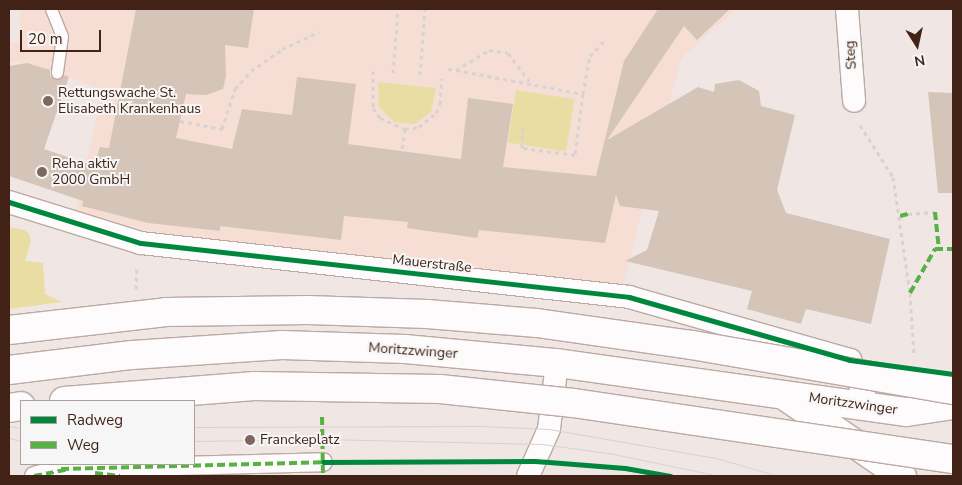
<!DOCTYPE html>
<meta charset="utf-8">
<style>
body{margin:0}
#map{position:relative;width:962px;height:485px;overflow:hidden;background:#f0e7e4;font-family:"Nunito Sans",sans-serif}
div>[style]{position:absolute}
.built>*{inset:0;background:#f7ded5}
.green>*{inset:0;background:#e9dda4;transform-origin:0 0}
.building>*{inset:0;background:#d5c5b9}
.path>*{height:3px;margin-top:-1.5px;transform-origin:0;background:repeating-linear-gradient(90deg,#d7d3d1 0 4px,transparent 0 8px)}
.roads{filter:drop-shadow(1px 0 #bca9a3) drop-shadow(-1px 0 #bca9a3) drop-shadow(0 1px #bca9a3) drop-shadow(0 -1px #bca9a3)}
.service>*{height:11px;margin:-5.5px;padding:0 5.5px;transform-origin:5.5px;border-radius:5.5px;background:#fdfbfb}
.pedestrian>*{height:18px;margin:-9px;padding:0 9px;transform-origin:9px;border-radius:9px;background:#fdfbfb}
.minor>*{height:22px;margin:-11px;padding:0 11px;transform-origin:11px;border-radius:11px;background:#fdfbfb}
.tertiary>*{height:28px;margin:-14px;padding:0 14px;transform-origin:14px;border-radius:14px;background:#fdfbfb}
.primary>*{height:28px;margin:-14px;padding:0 14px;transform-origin:14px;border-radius:14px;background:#fdfbfb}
.tram>*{height:1px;margin:-0.5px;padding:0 0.5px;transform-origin:0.5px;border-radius:0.5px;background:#d6d2d0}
.bridges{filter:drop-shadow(1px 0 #bca9a3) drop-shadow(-1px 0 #bca9a3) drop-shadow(0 1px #bca9a3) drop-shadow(0 -1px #bca9a3)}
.primary-bridge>*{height:28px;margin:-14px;padding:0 14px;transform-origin:14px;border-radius:14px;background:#fdfbfb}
.quiet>*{height:4px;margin-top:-2px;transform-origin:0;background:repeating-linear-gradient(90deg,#57b145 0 8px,transparent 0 12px)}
.cycleway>*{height:5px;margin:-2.5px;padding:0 2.5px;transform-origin:2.5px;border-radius:2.5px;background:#00873e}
.dots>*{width:14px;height:14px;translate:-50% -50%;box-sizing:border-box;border:2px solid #f6f6f6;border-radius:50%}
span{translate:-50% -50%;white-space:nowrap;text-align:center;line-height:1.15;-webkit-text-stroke:4px #f6f6f6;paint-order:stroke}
.street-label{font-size:14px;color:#422216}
.poi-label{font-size:14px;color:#422216}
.left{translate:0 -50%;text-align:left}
.frame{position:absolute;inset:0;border:10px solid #422216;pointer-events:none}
.legend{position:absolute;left:20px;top:400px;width:175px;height:65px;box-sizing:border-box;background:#f6f6f6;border:1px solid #aea19c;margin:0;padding:6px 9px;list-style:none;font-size:15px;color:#422216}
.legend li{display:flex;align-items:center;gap:10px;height:25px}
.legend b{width:25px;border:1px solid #aea19c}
.north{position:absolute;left:892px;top:20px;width:50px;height:50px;-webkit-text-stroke:4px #f6f6f6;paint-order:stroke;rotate:170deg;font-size:14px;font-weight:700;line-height:20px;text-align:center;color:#422216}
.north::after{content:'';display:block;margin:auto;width:18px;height:22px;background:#422216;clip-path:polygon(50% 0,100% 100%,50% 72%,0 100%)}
.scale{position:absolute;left:20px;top:30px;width:81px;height:22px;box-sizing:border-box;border:2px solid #422216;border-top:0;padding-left:6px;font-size:15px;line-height:18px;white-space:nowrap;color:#422216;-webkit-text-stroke:4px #f6f6f6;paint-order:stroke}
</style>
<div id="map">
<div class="built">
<i style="clip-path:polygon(20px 9px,736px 9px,681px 59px,623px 286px,163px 234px,75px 211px,103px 90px,46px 69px,27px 67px,26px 63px,9px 62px,9px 43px,21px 42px)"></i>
</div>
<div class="green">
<i style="clip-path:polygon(378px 82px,436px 88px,431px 112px,415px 124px,394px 122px,379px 107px)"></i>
<i style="left:516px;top:90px;width:59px;height:53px;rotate:9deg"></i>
<i style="clip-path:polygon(9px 227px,25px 230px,29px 234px,31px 241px,25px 261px,43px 263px,45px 294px,62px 302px,9px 309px)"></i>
</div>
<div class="building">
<i style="clip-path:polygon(136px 9px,254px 9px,248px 48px,225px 45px,226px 76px,223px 89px,206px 95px,186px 94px,176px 138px,232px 149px,242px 109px,292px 115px,297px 77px,356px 84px,348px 144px,461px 159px,468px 98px,513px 104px,503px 167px,596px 176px,624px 61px,658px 9px,730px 9px,697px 40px,684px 26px,607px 140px,698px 87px,714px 92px,715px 84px,739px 80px,759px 91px,761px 106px,795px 115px,777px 190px,786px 213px,890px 239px,871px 324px,806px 309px,801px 324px,747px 309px,752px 291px,625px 261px,647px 250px,659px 211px,620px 206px,616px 195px,605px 243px,479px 230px,477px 238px,407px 228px,408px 222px,344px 216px,341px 240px,220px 226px,220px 231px,148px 223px,82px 206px,83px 201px,9px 176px,9px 66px,27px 63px,50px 70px,50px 76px,56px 80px,64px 75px,69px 77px,44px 149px,94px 166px,100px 147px,109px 148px)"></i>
<i style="clip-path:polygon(928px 92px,953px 93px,953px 193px,938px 193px)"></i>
</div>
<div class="path">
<i style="left:448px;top:69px;width:8px;rotate:7deg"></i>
<i style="left:456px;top:70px;width:39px;rotate:-31deg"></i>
<i style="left:489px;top:50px;width:19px;rotate:9deg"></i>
<i style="left:508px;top:53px;width:35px;rotate:53deg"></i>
<i style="left:456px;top:70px;width:129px;rotate:10.7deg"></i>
<i style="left:583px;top:94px;width:62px;rotate:97.5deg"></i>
<i style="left:575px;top:155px;width:53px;rotate:-172.5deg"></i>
<i style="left:522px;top:148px;width:25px;rotate:-88deg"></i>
<i style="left:373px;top:71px;width:37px;rotate:90deg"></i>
<i style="left:373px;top:108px;width:12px;rotate:55deg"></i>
<i style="left:380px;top:118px;width:27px;rotate:24deg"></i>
<i style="left:405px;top:129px;width:22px;rotate:98deg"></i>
<i style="left:393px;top:73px;width:64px;rotate:-85.5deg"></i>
<i style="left:420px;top:75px;width:66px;rotate:-85.7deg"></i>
<i style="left:583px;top:94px;width:39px;rotate:-80deg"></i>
<i style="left:590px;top:56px;width:23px;rotate:-47deg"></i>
<i style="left:180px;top:121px;width:43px;rotate:10.8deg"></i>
<i style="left:222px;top:129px;width:42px;rotate:-72deg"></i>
<i style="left:235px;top:89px;width:24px;rotate:-48deg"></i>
<i style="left:251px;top:71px;width:38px;rotate:-35deg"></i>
<i style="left:282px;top:49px;width:41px;rotate:-24.7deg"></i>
<i style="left:860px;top:125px;width:62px;rotate:57.6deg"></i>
<i style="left:893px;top:177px;width:117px;rotate:81.7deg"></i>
<i style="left:910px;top:293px;width:62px;rotate:86.3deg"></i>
<i style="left:405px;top:129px;width:14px;rotate:-8deg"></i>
<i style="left:419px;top:127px;width:22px;rotate:-39deg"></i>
<i style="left:436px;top:113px;width:10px;rotate:-66deg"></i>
<i style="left:440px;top:104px;width:26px;rotate:-86deg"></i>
<i style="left:908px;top:214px;width:27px;rotate:-4deg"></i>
<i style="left:136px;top:289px;width:23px;rotate:-88deg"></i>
</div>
<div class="roads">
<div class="service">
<i style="left:51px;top:9px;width:29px;rotate:68deg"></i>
<i style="left:62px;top:36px;width:37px;rotate:98deg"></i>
</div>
<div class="pedestrian">
<i style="left:61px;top:469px;width:262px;rotate:-1.5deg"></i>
<i style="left:34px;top:476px;width:28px;rotate:-15deg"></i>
<i style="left:61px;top:469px;width:11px;rotate:10deg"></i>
</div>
<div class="minor">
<i style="left:847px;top:9px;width:92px;rotate:85.6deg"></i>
<i style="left:9px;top:202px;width:138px;rotate:17.3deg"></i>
<i style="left:141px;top:243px;width:491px;rotate:6.3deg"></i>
<i style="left:629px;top:297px;width:230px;rotate:15.9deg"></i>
<i style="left:850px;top:360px;width:52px;rotate:68.4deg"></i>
<i style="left:528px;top:476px;width:51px;rotate:-65.9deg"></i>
<i style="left:549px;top:429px;width:66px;rotate:-83.1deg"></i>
</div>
<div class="tertiary">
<i style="left:9px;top:370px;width:124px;rotate:-7deg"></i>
<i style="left:132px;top:355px;width:150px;rotate:-3.8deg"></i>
<i style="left:282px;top:345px;width:123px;rotate:1.9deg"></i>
<i style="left:405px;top:349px;width:153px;rotate:5.3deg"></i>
<i style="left:557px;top:363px;width:353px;rotate:8deg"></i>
<i style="left:907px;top:412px;width:47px;rotate:-8.7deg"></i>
<i style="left:788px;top:398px;width:138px;rotate:34.4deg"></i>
</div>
<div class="primary">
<i style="left:9px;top:408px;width:12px;rotate:-9deg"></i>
</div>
</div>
<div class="tram">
<i style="left:9px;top:426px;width:12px;rotate:9deg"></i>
<i style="left:194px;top:427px;width:288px;rotate:-0.2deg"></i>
<i style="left:482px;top:426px;width:67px;rotate:2.6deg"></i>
<i style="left:549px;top:429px;width:169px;rotate:9.9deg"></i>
<i style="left:716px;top:458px;width:65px;rotate:16.2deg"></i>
<i style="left:9px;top:438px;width:12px;rotate:14deg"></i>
<i style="left:194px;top:441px;width:129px;rotate:-0.9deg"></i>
<i style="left:323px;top:439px;width:219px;rotate:1.3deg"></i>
<i style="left:542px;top:444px;width:73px;rotate:7.9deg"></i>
<i style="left:614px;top:454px;width:107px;rotate:11.8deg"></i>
</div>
<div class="bridges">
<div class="primary-bridge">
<i style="left:9px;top:330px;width:158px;rotate:-6.5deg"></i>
<i style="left:166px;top:312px;width:142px;rotate:-0.8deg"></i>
<i style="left:308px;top:310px;width:119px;rotate:1.9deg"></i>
<i style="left:427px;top:314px;width:110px;rotate:4.7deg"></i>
<i style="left:537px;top:323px;width:157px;rotate:8.1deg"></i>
<i style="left:692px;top:345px;width:265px;rotate:9.8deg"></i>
<i style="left:64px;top:401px;width:191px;rotate:-4.5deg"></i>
<i style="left:254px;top:386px;width:186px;rotate:0.9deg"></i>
<i style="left:440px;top:389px;width:134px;rotate:6deg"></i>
<i style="left:573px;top:403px;width:384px;rotate:8.4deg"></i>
</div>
</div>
<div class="quiet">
<i style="left:935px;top:212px;width:37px;rotate:84deg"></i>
<i style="left:900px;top:216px;width:8px;rotate:-14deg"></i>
<i style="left:910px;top:293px;width:51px;rotate:-60.4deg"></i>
<i style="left:935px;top:249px;width:18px"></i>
<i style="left:322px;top:417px;width:59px;rotate:89deg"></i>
<i style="left:61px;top:469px;width:262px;rotate:-1.5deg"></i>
<i style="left:95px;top:473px;width:25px;rotate:7deg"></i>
<i style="left:34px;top:476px;width:32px;rotate:-11deg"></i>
</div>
<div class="cycleway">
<i style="left:9px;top:202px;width:138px;rotate:17.3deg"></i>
<i style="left:141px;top:243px;width:491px;rotate:6.3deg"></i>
<i style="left:629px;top:297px;width:230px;rotate:15.9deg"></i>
<i style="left:850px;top:360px;width:104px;rotate:7.7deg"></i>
<i style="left:323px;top:462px;width:212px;rotate:-0.3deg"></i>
<i style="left:535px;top:461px;width:90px;rotate:4.4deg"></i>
<i style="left:625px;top:468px;width:46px;rotate:10.1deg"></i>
</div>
<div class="dots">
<i style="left:48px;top:101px;background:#7f675e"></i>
<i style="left:42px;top:172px;background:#7f675e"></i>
<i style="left:250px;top:440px;background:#7f675e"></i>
</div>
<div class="street-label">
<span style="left:851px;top:55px;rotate:-94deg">Steg</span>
<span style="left:432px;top:264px;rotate:6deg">Mauerstraße</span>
<span style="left:413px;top:351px;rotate:4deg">Moritzzwinger</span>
<span style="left:853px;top:404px;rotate:8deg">Moritzzwinger</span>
</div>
<div class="poi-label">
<span class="left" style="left:58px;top:101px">Rettungswache St.<br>Elisabeth Krankenhaus</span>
<span class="left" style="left:52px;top:172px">Reha aktiv<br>2000 GmbH</span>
<span class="left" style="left:260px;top:440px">Franckeplatz</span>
</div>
<div class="frame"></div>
<ul class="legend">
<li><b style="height:6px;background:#00873e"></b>Radweg</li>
<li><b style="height:6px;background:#57b145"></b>Weg</li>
</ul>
<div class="north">N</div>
<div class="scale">20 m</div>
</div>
